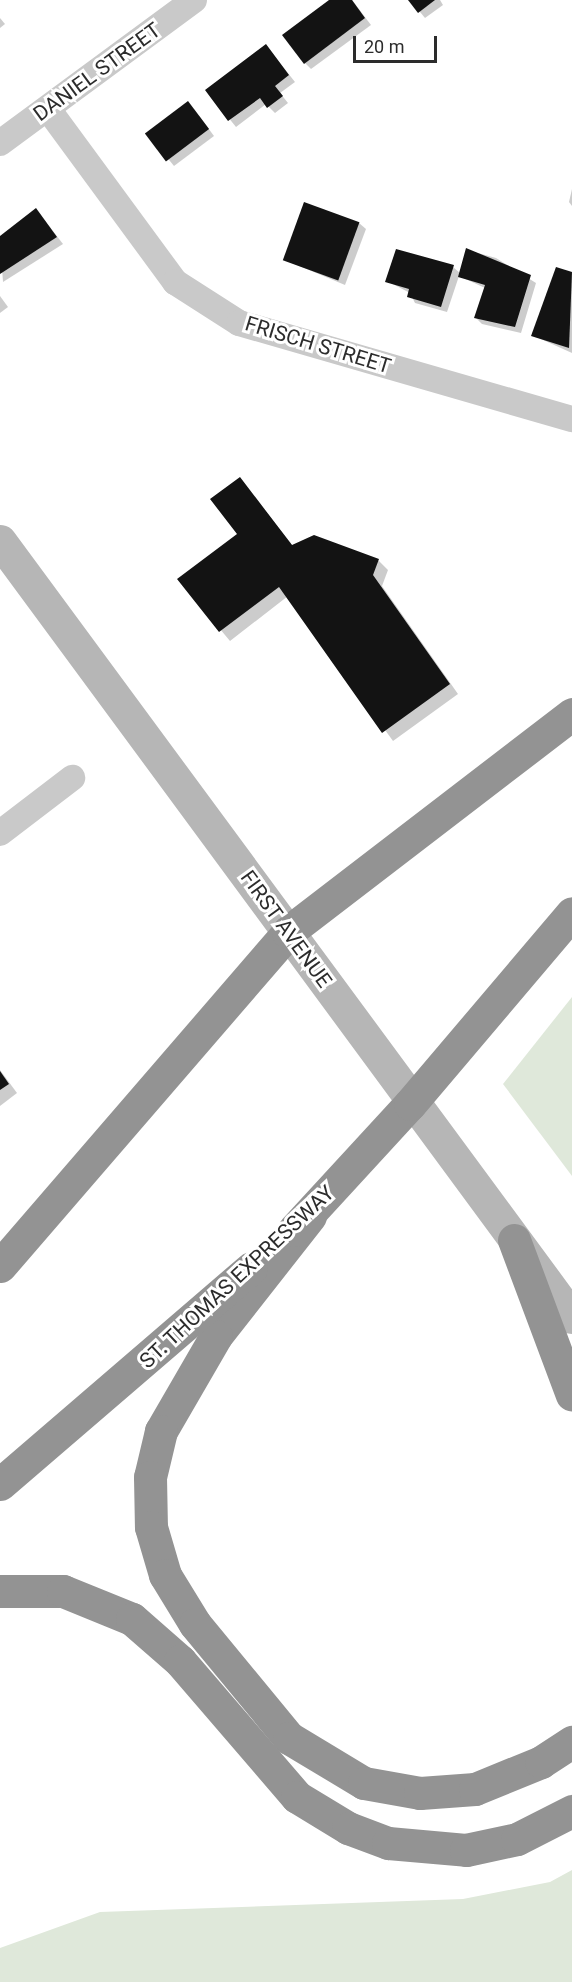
<!DOCTYPE html>
<style>
body{margin:0}
#map{position:relative;width:572px;height:1982px;overflow:hidden;background:#fff;font-family:Roboto,sans-serif}
div>[style]{position:absolute}
.green>*{inset:0;background:#dfe8da}
.shadow>*{inset:0;background:#0003}
.building>*{inset:0;background:#131313;transform-origin:0 0}
.street>*{height:26px;margin:-13px;padding:0 13px;transform-origin:13px;border-radius:13px;background:#c9c9c9}
.secondary>*{height:33px;margin:-16.5px;padding:0 16.5px;transform-origin:16.5px;border-radius:16.5px;background:#b6b6b6}
.highway>*{height:33px;margin:-16.5px;padding:0 16.5px;transform-origin:16.5px;border-radius:16.5px;background:#939393}
span{translate:-50% -50%;white-space:nowrap;text-align:center;line-height:1.15;-webkit-text-stroke:6px #fff;paint-order:stroke}
.street-label{font-size:21px;color:#2c2c2c}
.scale{position:absolute;left:353px;top:36px;width:84px;height:27px;box-sizing:border-box;border:3px solid #2c2c2c;border-top:0;padding-left:8px;font-size:18px;line-height:21px;white-space:nowrap;color:#2c2c2c;-webkit-text-stroke:4px #fff;paint-order:stroke}
</style>
<div id="map">
<div class="green">
<i style="clip-path:polygon(572px 997px,572px 1176px,503px 1084px)"></i>
<i style="clip-path:polygon(572px 1870px,572px 1982px,0 1982px,0 1948px,100px 1912px,463px 1899px,550px 1882px)"></i>
</div>
<div class="shadow">
<i style="clip-path:polygon(338px 0,352px 0,371px 25px,311px 69px,305px 63px)"></i>
<i style="clip-path:polygon(410px 0,440px 0,443px 5px,425px 18px)"></i>
<i style="clip-path:polygon(0 18px,5px 24px,0 28px)"></i>
<i style="clip-path:polygon(272px 53px,295px 82px,280px 93px,288px 103px,275px 113px,266px 104px,236px 127px,207px 91px)"></i>
<i style="clip-path:polygon(194px 109px,214px 136px,174px 166px,147px 133px)"></i>
<i style="clip-path:polygon(572px 189px,572px 206px,569px 202px)"></i>
<i style="clip-path:polygon(42px 217px,63px 244px,3px 282px,0 239px)"></i>
<i style="clip-path:polygon(359px 223px,366px 229px,345px 285px,285px 260px)"></i>
<i style="clip-path:polygon(467px 250px,496px 258px,536px 283px,521px 333px,482px 324px,476px 318px,485px 288px,459px 276px,447px 312px,415px 303px,410px 293px,387px 281px,453px 267px,460px 273px)"></i>
<i style="clip-path:polygon(557px 269px,572px 274px,572px 353px,532px 335px)"></i>
<i style="clip-path:polygon(0 296px,8px 307px,0 313px)"></i>
<i style="clip-path:polygon(240px 479px,293px 546px,315px 537px,379px 561px,388px 570px,382px 586px,458px 694px,393px 741px,288px 596px,230px 641px,179px 580px,240px 534px)"></i>
<i style="clip-path:polygon(0 1070px,17px 1093px,0 1106px)"></i>
</div>
<div class="building">
<i style="clip-path:polygon(329px 0,352px 0,365px 18px,304px 64px,282px 35px)"></i>
<i style="clip-path:polygon(408px 0,435px 0,418px 13px)"></i>
<i style="clip-path:polygon(266px 44px,289px 75px,275px 86px,283px 96px,267px 108px,260px 98px,228px 121px,205px 90px)"></i>
<i style="left:188px;top:101px;width:35px;height:54px;rotate:53deg"></i>
<i style="left:304px;top:202px;width:59px;height:62px;rotate:20deg"></i>
<i style="clip-path:polygon(36px 208px,57px 237px,0 274px,0 236px)"></i>
<i style="clip-path:polygon(466px 248px,531px 275px,515px 327px,474px 318px,485px 285px,458px 277px)"></i>
<i style="clip-path:polygon(396px 249px,454px 265px,441px 307px,407px 297px,409px 289px,385px 282px)"></i>
<i style="clip-path:polygon(556px 267px,572px 272px,569px 348px,531px 336px)"></i>
<i style="clip-path:polygon(240px 477px,292px 545px,314px 535px,379px 559px,373px 575px,450px 684px,382px 733px,279px 587px,219px 632px,177px 579px,237px 534px,210px 499px)"></i>
<i style="clip-path:polygon(0 1071px,9px 1084px,0 1090px)"></i>
</div>
<div class="street">
<i style="left:48px;top:109px;width:215px;rotate:53.7deg"></i>
<i style="left:175px;top:282px;width:76px;rotate:32.6deg"></i>
<i style="left:239px;top:323px;width:347px;rotate:16.1deg"></i>
<i style="left:0;top:143px;width:241px;rotate:-36.4deg"></i>
<i style="left:0;top:833px;width:91px;rotate:-37.4deg"></i>
</div>
<div class="secondary">
<i style="left:0;top:541px;width:964px;rotate:53.61deg"></i>
</div>
<div class="highway">
<i style="left:310px;top:1216px;width:152px;rotate:128.1deg"></i>
<i style="left:216px;top:1336px;width:110px;rotate:120.1deg"></i>
<i style="left:161px;top:1431px;width:47px;rotate:103.4deg"></i>
<i style="left:150px;top:1477px;width:50px;rotate:88.9deg"></i>
<i style="left:151px;top:1527px;width:50px;rotate:73.7deg"></i>
<i style="left:165px;top:1575px;width:57px;rotate:58.5deg"></i>
<i style="left:195px;top:1624px;width:148px;rotate:50.5deg"></i>
<i style="left:289px;top:1738px;width:87px;rotate:31deg"></i>
<i style="left:364px;top:1783px;width:57px;rotate:10.1deg"></i>
<i style="left:420px;top:1793px;width:55px;rotate:-4.2deg"></i>
<i style="left:475px;top:1789px;width:71px;rotate:-22.2deg"></i>
<i style="left:541px;top:1762px;width:37px;rotate:-33deg"></i>
<i style="left:294px;top:1230px;width:171px;rotate:-47.4deg"></i>
<i style="left:410px;top:1104px;width:250px;rotate:-49.7deg"></i>
<i style="left:514px;top:1240px;width:165px;rotate:69.5deg"></i>
<i style="left:0;top:1266px;width:441px;rotate:-49.2deg"></i>
<i style="left:288px;top:932px;width:358px;rotate:-37.5deg"></i>
<i style="left:0;top:1484px;width:331px;rotate:-40.7deg"></i>
<i style="left:0;top:1591px;width:63px"></i>
<i style="left:63px;top:1591px;width:74px;rotate:22.1deg"></i>
<i style="left:132px;top:1619px;width:64px;rotate:41.2deg"></i>
<i style="left:180px;top:1661px;width:179px;rotate:49.3deg"></i>
<i style="left:297px;top:1797px;width:60px;rotate:31.3deg"></i>
<i style="left:348px;top:1828px;width:43px;rotate:20.6deg"></i>
<i style="left:388px;top:1843px;width:78px;rotate:5.1deg"></i>
<i style="left:466px;top:1850px;width:52px;rotate:-12.2deg"></i>
<i style="left:517px;top:1839px;width:62px;rotate:-27deg"></i>
</div>
<div class="street-label">
<span style="left:97px;top:72px;rotate:-36deg">DANIEL STREET</span>
<span style="left:318px;top:345px;rotate:17deg">FRISCH STREET</span>
<span style="left:286px;top:929px;rotate:54deg">FIRST AVENUE</span>
<span style="left:237px;top:1277px;rotate:-43deg">ST. THOMAS EXPRESSWAY</span>
</div>
<div class="scale">20 m</div>
</div>
